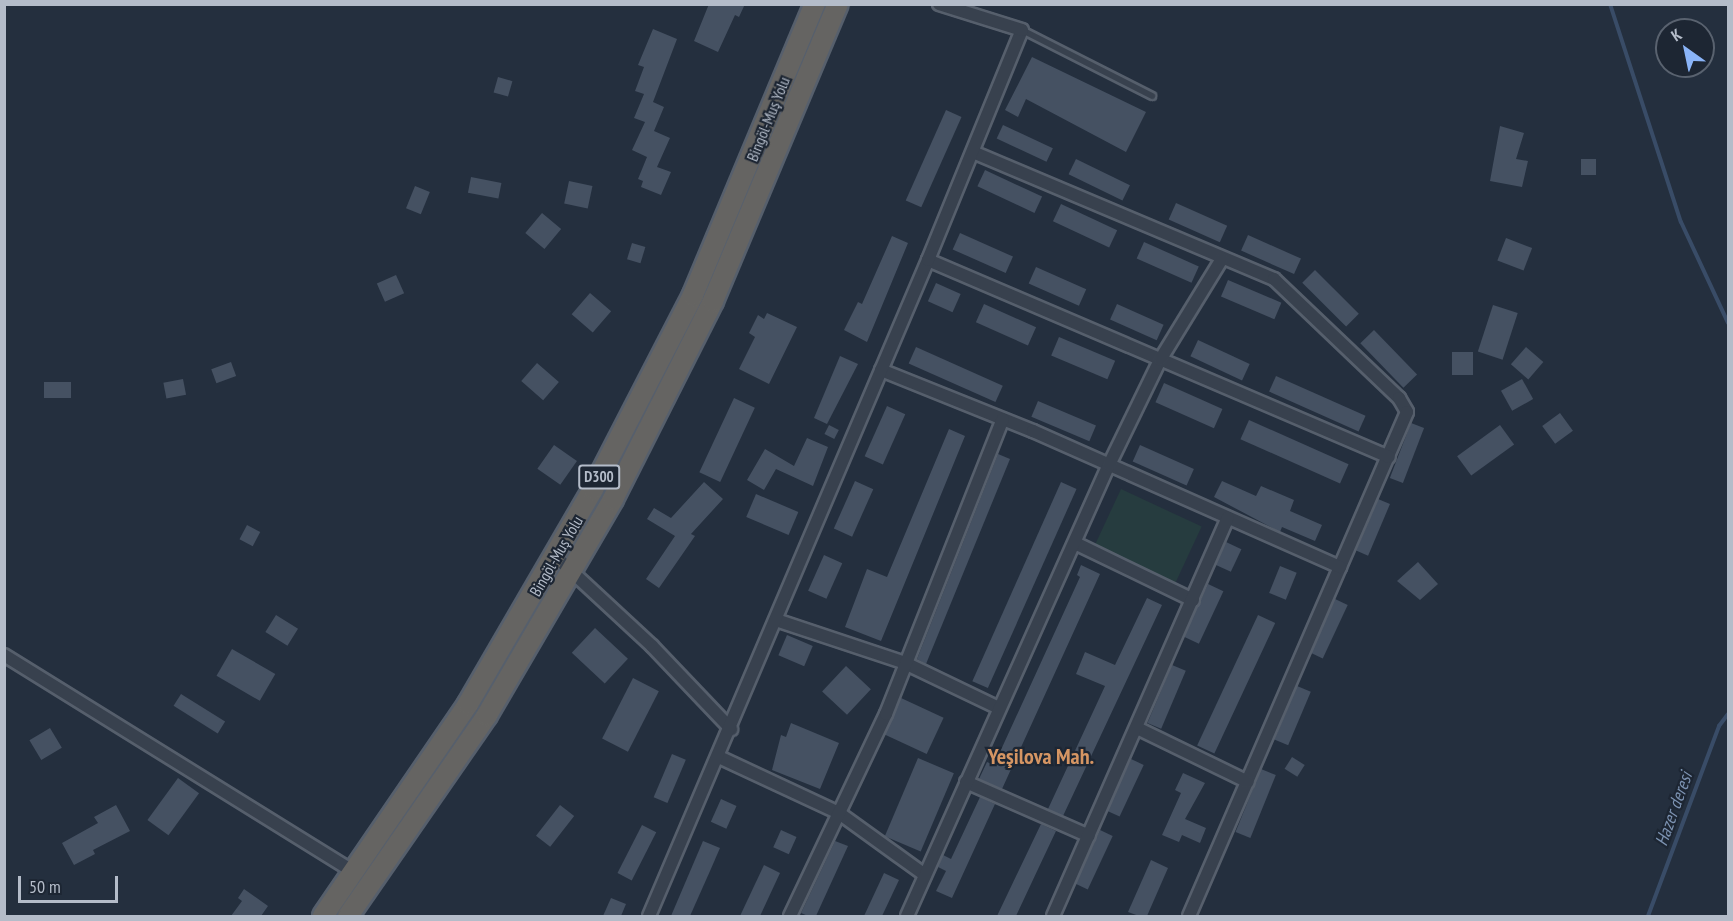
<!DOCTYPE html>
<meta charset="utf-8">
<style>
body{margin:0}
#map{position:relative;width:1733px;height:921px;overflow:hidden;background:#242f3e;font-family:"PT Sans Narrow",sans-serif}
div>[style]{position:absolute}
.green>*{inset:0;background:#263c3f;transform-origin:0 0}
.stream>*{height:4px;margin:-2px;padding:0 2px;transform-origin:2px;border-radius:2px;background:#394c67}
.building>*{inset:0;background:#455162;transform-origin:0 0}
.roads{filter:drop-shadow(2px 0 #565f6c) drop-shadow(-2px 0 #565f6c) drop-shadow(0 2px #565f6c) drop-shadow(0 -2px #565f6c)}
.service>*{height:6px;margin:-3px;padding:0 3px;transform-origin:3px;border-radius:3px;background:#38414e}
.minor>*{height:12px;margin:-6px;padding:0 6px;transform-origin:6px;border-radius:6px;background:#38414e}
.trunk>*{height:20px;margin:-10px;padding:0 10px;transform-origin:10px;border-radius:10px;background:#656462}
span{translate:-50% -50%;white-space:nowrap;text-align:center;line-height:1.15;-webkit-text-stroke:4.5px #1d2633;paint-order:stroke}
.shield-label span{padding:2px 4px;background:#1d2633;border:2px solid;border-radius:4px;-webkit-text-stroke-width:0}
.shield-label{font-size:15px;color:#b4bcc9;font-weight:700}
.street-label{font-size:16px;color:#b4bcc9}
.water-label{font-size:18px;color:#7c92b1;font-style:italic}
.district-label{font-size:22px;color:#d59563;font-weight:700}
.frame{position:absolute;inset:0;border:6px solid #b4bcc9;pointer-events:none}
.north{position:absolute;left:1655px;top:18px;width:60px;height:60px;box-sizing:border-box;background:#1d2633;border:2px solid #59626f;border-radius:50%;rotate:327deg;font-size:16px;font-weight:700;line-height:24px;text-align:center;color:#b4bcc9}
.north::after{content:'';display:block;margin:auto;width:21px;height:27px;background:#8ab4f8;clip-path:polygon(50% 0,100% 100%,50% 72%,0 100%)}
.scale{position:absolute;left:18px;top:876px;width:100px;height:27px;box-sizing:border-box;border:3px solid #b4bcc9;border-top:0;padding-left:8px;font-size:18px;line-height:21px;white-space:nowrap;color:#b4bcc9;-webkit-text-stroke:4px #1d2633;paint-order:stroke}
</style>
<div id="map">
<div class="green">
<i style="left:1121px;top:489px;width:89px;height:62px;rotate:25deg"></i>
</div>
<div class="stream">
<i style="left:1610px;top:4px;width:229px;rotate:72deg"></i>
<i style="left:1681px;top:222px;width:111px;rotate:65deg"></i>
<i style="left:1648px;top:916px;width:203px;rotate:-69.5deg"></i>
<i style="left:1719px;top:726px;width:15px;rotate:-53deg"></i>
</div>
<div class="building">
<i style="clip-path:polygon(709px 4px,745px 4px,739px 17px,735px 15px,718px 52px,694px 41px)"></i>
<i style="clip-path:polygon(653px 29px,677px 39px,653px 102px,664px 107px,654px 131px,670px 138px,657px 167px,671px 172px,661px 195px,641px 187px,643px 181px,638px 179px,647px 157px,632px 150px,645px 122px,634px 118px,644px 94px,635px 91px,644px 67px,638px 65px)"></i>
<i style="clip-path:polygon(1032px 57px,1146px 112px,1126px 152px,1026px 99px,1018px 117px,1005px 110px)"></i>
<i style="left:498px;top:77px;width:15px;height:16px;rotate:16deg"></i>
<i style="left:946px;top:110px;width:17px;height:99px;rotate:24deg"></i>
<i style="left:1003px;top:125px;width:55px;height:15px;rotate:25deg"></i>
<i style="clip-path:polygon(1500px 126px,1524px 133px,1516px 159px,1528px 161px,1522px 187px,1490px 181px)"></i>
<i style="left:1076px;top:159px;width:60px;height:17px;rotate:26deg"></i>
<i style="left:1596px;top:159px;width:16px;height:15px;rotate:90deg"></i>
<i style="left:985px;top:170px;width:63px;height:18px;rotate:25deg"></i>
<i style="left:471px;top:177px;width:31px;height:16px;rotate:11deg"></i>
<i style="left:569px;top:181px;width:24px;height:23px;rotate:12deg"></i>
<i style="left:415px;top:186px;width:16px;height:24px;rotate:22deg"></i>
<i style="left:1176px;top:203px;width:56px;height:18px;rotate:24deg"></i>
<i style="left:1061px;top:204px;width:62px;height:19px;rotate:25deg"></i>
<i style="left:542px;top:213px;width:25px;height:26px;rotate:40deg"></i>
<i style="left:960px;top:233px;width:58px;height:18px;rotate:24deg"></i>
<i style="left:1248px;top:235px;width:58px;height:17px;rotate:24deg"></i>
<i style="clip-path:polygon(892px 236px,908px 243px,867px 342px,844px 330px,858px 302px,862px 304px)"></i>
<i style="left:1506px;top:238px;width:28px;height:24px;rotate:21deg"></i>
<i style="left:1144px;top:242px;width:60px;height:18px;rotate:24deg"></i>
<i style="left:632px;top:243px;width:14px;height:17px;rotate:17deg"></i>
<i style="left:1036px;top:267px;width:55px;height:18px;rotate:24deg"></i>
<i style="left:1315px;top:270px;width:62px;height:18px;rotate:45deg"></i>
<i style="left:396px;top:275px;width:20px;height:21px;rotate:66deg"></i>
<i style="left:1228px;top:280px;width:58px;height:18px;rotate:23deg"></i>
<i style="left:936px;top:283px;width:27px;height:20px;rotate:24deg"></i>
<i style="left:590px;top:293px;width:28px;height:28px;rotate:41deg"></i>
<i style="left:984px;top:304px;width:57px;height:20px;rotate:24deg"></i>
<i style="left:1117px;top:304px;width:51px;height:17px;rotate:24deg"></i>
<i style="left:1493px;top:305px;width:26px;height:49px;rotate:18deg"></i>
<i style="clip-path:polygon(767px 313px,797px 327px,769px 384px,739px 369px,755px 337px,749px 333px,758px 315px,764px 319px)"></i>
<i style="left:1374px;top:330px;width:62px;height:19px;rotate:46deg"></i>
<i style="left:1059px;top:337px;width:61px;height:20px;rotate:23deg"></i>
<i style="left:1198px;top:340px;width:57px;height:18px;rotate:25deg"></i>
<i style="left:916px;top:347px;width:95px;height:18px;rotate:24deg"></i>
<i style="left:1526px;top:347px;width:23px;height:23px;rotate:41deg"></i>
<i style="left:1473px;top:352px;width:23px;height:21px;rotate:90deg"></i>
<i style="clip-path:polygon(840px 356px,858px 364px,827px 424px,814px 418px)"></i>
<i style="left:231px;top:362px;width:15px;height:21px;rotate:70deg"></i>
<i style="left:537px;top:363px;width:29px;height:24px;rotate:41deg"></i>
<i style="left:1276px;top:376px;width:98px;height:17px;rotate:24deg"></i>
<i style="left:183px;top:379px;width:16px;height:20px;rotate:79deg"></i>
<i style="left:1522px;top:379px;width:23px;height:24px;rotate:61deg"></i>
<i style="left:44px;top:382px;width:27px;height:16px"></i>
<i style="left:1164px;top:383px;width:64px;height:21px;rotate:24deg"></i>
<i style="left:734px;top:398px;width:23px;height:82px;rotate:25deg"></i>
<i style="left:1038px;top:401px;width:63px;height:17px;rotate:23deg"></i>
<i style="left:887px;top:406px;width:20px;height:55px;rotate:24deg"></i>
<i style="left:1560px;top:413px;width:22px;height:22px;rotate:54deg"></i>
<i style="left:1249px;top:420px;width:109px;height:21px;rotate:24deg"></i>
<i style="left:1411px;top:423px;width:14px;height:59px;rotate:21deg"></i>
<i style="left:829px;top:425px;width:11px;height:10px;rotate:27deg"></i>
<i style="left:1500px;top:425px;width:24px;height:53px;rotate:54deg"></i>
<i style="clip-path:polygon(949px 429px,965px 436px,881px 641px,845px 627px,867px 569px,887px 577px)"></i>
<i style="clip-path:polygon(807px 438px,828px 447px,813px 486px,776px 469px,764px 490px,747px 480px,765px 449px,794px 466px)"></i>
<i style="left:554px;top:445px;width:28px;height:29px;rotate:35deg"></i>
<i style="left:1140px;top:445px;width:59px;height:18px;rotate:24deg"></i>
<i style="clip-path:polygon(998px 454px,1010px 459px,926px 664px,917px 659px)"></i>
<i style="left:855px;top:481px;width:20px;height:52px;rotate:24deg"></i>
<i style="clip-path:polygon(1222px 481px,1256px 496px,1261px 486px,1294px 500px,1290px 511px,1322px 525px,1315px 541px,1282px 527px,1280px 532px,1214px 497px)"></i>
<i style="clip-path:polygon(704px 482px,723px 499px,691px 534px,695px 536px,659px 588px,646px 579px,675px 536px,647px 519px,654px 508px,671px 518px)"></i>
<i style="left:1061px;top:482px;width:17px;height:218px;rotate:24deg"></i>
<i style="left:756px;top:494px;width:46px;height:25px;rotate:23deg"></i>
<i style="left:1378px;top:499px;width:13px;height:56px;rotate:23deg"></i>
<i style="left:247px;top:525px;width:15px;height:16px;rotate:28deg"></i>
<i style="left:1226px;top:542px;width:17px;height:25px;rotate:25deg"></i>
<i style="left:824px;top:555px;width:20px;height:39px;rotate:24deg"></i>
<i style="clip-path:polygon(1418px 562px,1438px 584px,1420px 600px,1397px 581px)"></i>
<i style="clip-path:polygon(1081px 565px,1100px 574px,1002px 789px,979px 779px,987px 762px,994px 765px,1080px 577px,1077px 575px)"></i>
<i style="left:1280px;top:566px;width:18px;height:29px;rotate:22deg"></i>
<i style="left:1208px;top:584px;width:17px;height:58px;rotate:25deg"></i>
<i style="clip-path:polygon(1147px 598px,1162px 605px,1063px 816px,1048px 809px,1105px 686px,1076px 674px,1085px 652px,1115px 665px)"></i>
<i style="left:1335px;top:599px;width:14px;height:59px;rotate:25deg"></i>
<i style="left:276px;top:615px;width:26px;height:20px;rotate:32deg"></i>
<i style="left:1258px;top:615px;width:19px;height:144px;rotate:25deg"></i>
<i style="left:595px;top:628px;width:45px;height:34px;rotate:43deg"></i>
<i style="left:787px;top:635px;width:28px;height:22px;rotate:23deg"></i>
<i style="left:232px;top:649px;width:50px;height:31px;rotate:30deg"></i>
<i style="left:1172px;top:665px;width:15px;height:63px;rotate:23deg"></i>
<i style="left:846px;top:666px;width:34px;height:35px;rotate:43deg"></i>
<i style="left:633px;top:678px;width:29px;height:68px;rotate:27deg"></i>
<i style="left:1297px;top:686px;width:15px;height:58px;rotate:23deg"></i>
<i style="left:181px;top:694px;width:52px;height:14px;rotate:32deg"></i>
<i style="left:901px;top:698px;width:47px;height:40px;rotate:25deg"></i>
<i style="clip-path:polygon(791px 723px,839px 743px,820px 789px,772px 770px,781px 735px,786px 737px)"></i>
<i style="left:50px;top:728px;width:23px;height:24px;rotate:59deg"></i>
<i style="left:672px;top:754px;width:15px;height:47px;rotate:23deg"></i>
<i style="left:1292px;top:757px;width:15px;height:14px;rotate:32deg"></i>
<i style="left:918px;top:758px;width:39px;height:85px;rotate:23deg"></i>
<i style="left:1131px;top:759px;width:14px;height:57px;rotate:25deg"></i>
<i style="left:1261px;top:769px;width:16px;height:68px;rotate:22deg"></i>
<i style="clip-path:polygon(1183px 773px,1205px 783px,1185px 819px,1206px 828px,1200px 843px,1182px 835px,1179px 842px,1162px 835px,1181px 793px,1175px 790px)"></i>
<i style="left:178px;top:778px;width:26px;height:52px;rotate:36deg"></i>
<i style="clip-path:polygon(980px 797px,995px 804px,952px 898px,936px 891px,946px 871px,938px 867px,943px 855px,951px 859px)"></i>
<i style="left:721px;top:799px;width:17px;height:25px;rotate:24deg"></i>
<i style="clip-path:polygon(116px 805px,130px 831px,93px 850px,95px 854px,74px 865px,62px 843px,98px 823px,94px 817px)"></i>
<i style="left:560px;top:805px;width:18px;height:39px;rotate:38deg"></i>
<i style="clip-path:polygon(1041px 824px,1056px 831px,1039px 867px,1016px 916px,997px 916px)"></i>
<i style="left:642px;top:825px;width:16px;height:54px;rotate:27deg"></i>
<i style="left:781px;top:830px;width:17px;height:19px;rotate:24deg"></i>
<i style="left:1100px;top:830px;width:14px;height:59px;rotate:25deg"></i>
<i style="clip-path:polygon(703px 841px,720px 848px,710px 871px,690px 916px,671px 916px)"></i>
<i style="clip-path:polygon(835px 841px,848px 846px,816px 916px,808px 916px,801px 913px)"></i>
<i style="clip-path:polygon(1151px 860px,1168px 868px,1147px 916px,1139px 916px,1128px 912px)"></i>
<i style="clip-path:polygon(764px 865px,780px 873px,760px 916px,740px 916px)"></i>
<i style="clip-path:polygon(884px 873px,899px 880px,882px 916px,864px 916px)"></i>
<i style="clip-path:polygon(244px 889px,268px 906px,261px 916px,231px 916px,242px 901px,238px 898px)"></i>
<i style="clip-path:polygon(611px 898px,626px 904px,621px 916px,603px 916px)"></i>
</div>
<div class="roads">
<div class="service">
<i style="left:1022px;top:30px;width:146px;rotate:26.9deg"></i>
</div>
<div class="minor">
<i style="left:973px;top:152px;width:327px;rotate:22.9deg"></i>
<i style="left:1274px;top:279px;width:173px;rotate:43.6deg"></i>
<i style="left:1399px;top:398px;width:16px;rotate:60deg"></i>
<i style="left:1407px;top:412px;width:549px;rotate:113.39deg"></i>
<i style="left:928px;top:260px;width:501px;rotate:23.14deg"></i>
<i style="left:881px;top:370px;width:164px;rotate:21.9deg"></i>
<i style="left:1033px;top:431px;width:336px;rotate:23.9deg"></i>
<i style="left:1075px;top:543px;width:131px;rotate:25.8deg"></i>
<i style="left:556px;top:557px;width:131px;rotate:42.8deg"></i>
<i style="left:652px;top:646px;width:115px;rotate:46.4deg"></i>
<i style="left:776px;top:620px;width:136px;rotate:18.4deg"></i>
<i style="left:905px;top:663px;width:102px;rotate:25.6deg"></i>
<i style="left:4px;top:655px;width:414px;rotate:31.8deg"></i>
<i style="left:1137px;top:728px;width:123px;rotate:25.9deg"></i>
<i style="left:719px;top:757px;width:132px;rotate:25deg"></i>
<i style="left:839px;top:813px;width:106px;rotate:35.8deg"></i>
<i style="left:966px;top:782px;width:134px;rotate:23.7deg"></i>
<i style="left:649px;top:916px;width:713px;rotate:-66.96deg"></i>
<i style="left:928px;top:260px;width:248px;rotate:-67.8deg"></i>
<i style="left:1022px;top:30px;width:87px;rotate:-162.6deg"></i>
<i style="left:790px;top:916px;width:224px;rotate:-64.6deg"></i>
<i style="left:886px;top:714px;width:317px;rotate:-68.4deg"></i>
<i style="left:907px;top:916px;width:494px;rotate:-65.9deg"></i>
<i style="left:1109px;top:465px;width:117px;rotate:-64.1deg"></i>
<i style="left:1160px;top:360px;width:119px;rotate:-58.5deg"></i>
<i style="left:1053px;top:916px;width:435px;rotate:-66.3deg"></i>
</div>
<div class="trunk">
<i style="left:323px;top:916px;width:257px;rotate:-55.6deg"></i>
<i style="left:468px;top:704px;width:249px;rotate:-59.8deg"></i>
<i style="left:593px;top:489px;width:218px;rotate:-62.7deg"></i>
<i style="left:693px;top:295px;width:316px;rotate:-67.3deg"></i>
<i style="left:348px;top:916px;width:244px;rotate:-55.3deg"></i>
<i style="left:487px;top:715px;width:250px;rotate:-59.7deg"></i>
<i style="left:613px;top:499px;width:222px;rotate:-63.2deg"></i>
<i style="left:713px;top:301px;width:322px;rotate:-67.2deg"></i>
</div>
</div>
<div class="shield-label">
<span style="left:599px;top:477px">D300</span>
</div>
<div class="street-label">
<span style="left:768px;top:119px;rotate:-68deg">Bingöl-Muş Yolu</span>
<span style="left:556px;top:556px;rotate:-60deg">Bingöl-Muş Yolu</span>
</div>
<div class="water-label">
<span style="left:1674px;top:809px;rotate:-70deg">Hazer deresi</span>
</div>
<div class="district-label">
<span style="left:1041px;top:757px">Yeşilova Mah.</span>
</div>
<div class="frame"></div>
<div class="north">K</div>
<div class="scale">50 m</div>
</div>
